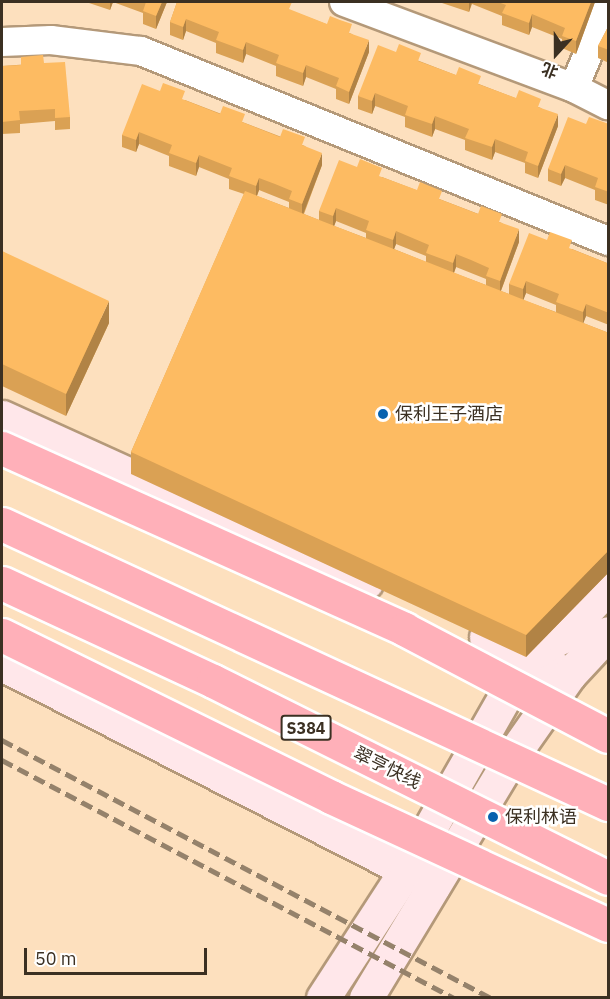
<!DOCTYPE html>
<meta charset="utf-8">
<style>
body{margin:0}
#map{position:relative;width:610px;height:999px;overflow:hidden;background:#fde0be;font-family:"IBM Plex Sans","Noto Sans SC",sans-serif}
div>[style]{position:absolute}
.roads{filter:drop-shadow(2px 0 #b49979) drop-shadow(-2px 0 #b49979) drop-shadow(0 2px #b49979) drop-shadow(0 -2px #b49979)}
.street>*{height:28px;margin:-14px;padding:0 14px;transform-origin:14px;border-radius:14px;background:#fff}
.secondary>*{height:33px;margin:-16.5px;padding:0 16.5px;transform-origin:16.5px;border-radius:16.5px;background:#ffe7ea}
.rail>*{height:4.5px;margin-top:-2.25px;transform-origin:0;background:repeating-linear-gradient(90deg,#95826b 0 12px,transparent 0 18px)}
.bridges{filter:drop-shadow(2px 0 #fff) drop-shadow(-2px 0 #fff) drop-shadow(0 2px #fff) drop-shadow(0 -2px #fff)}
.highway-bridge>*{height:33px;margin:-16.5px;padding:0 16.5px;transform-origin:16.5px;border-radius:16.5px;background:#ffb0b9}
.wall>*{inset:0;background:#daa154}
.shaded-wall>*{inset:0;background:#b18345}
.building>*{inset:0;background:#fdbb62}
.dots>*{width:16px;height:16px;translate:-50% -50%;box-sizing:border-box;border:3px solid #fff;border-radius:50%}
span{translate:-50% -50%;white-space:nowrap;text-align:center;line-height:1.15;-webkit-text-stroke:5px #fff;paint-order:stroke}
.shield-label span{padding:2px 4px;background:#fff;border:2px solid;border-radius:4px;-webkit-text-stroke-width:0}
.shield-label{font-size:16px;color:#3b3022;font-weight:700}
.poi-label{font-size:18px;color:#3b3022}
.left{translate:0 -50%;text-align:left}
.street-label{font-size:18px;color:#3b3022}
.frame{position:absolute;inset:0;border:3px solid #3b3022;pointer-events:none}
.north{position:absolute;left:526px;top:24px;width:60px;height:60px;-webkit-text-stroke:4px #fff;paint-order:stroke;rotate:201deg;font-size:16px;font-weight:700;line-height:24px;text-align:center;color:#3b3022}
.north::after{content:'';display:block;margin:auto;width:21px;height:27px;background:#3b3022;clip-path:polygon(50% 0,100% 100%,50% 72%,0 100%)}
.scale{position:absolute;left:24px;top:948px;width:183px;height:27px;box-sizing:border-box;border:3px solid #3b3022;border-top:0;padding-left:8px;font-size:18px;line-height:21px;white-space:nowrap;color:#3b3022;-webkit-text-stroke:4px #fff;paint-order:stroke}
</style>
<div id="map">
<div class="roads">
<div class="street">
<i style="left:344px;top:2px;width:246px;rotate:20.5deg"></i>
<i style="left:574px;top:88px;width:38px;rotate:27deg"></i>
<i style="left:2px;top:42px;width:49px;rotate:-2.3deg"></i>
<i style="left:51px;top:40px;width:91px;rotate:7deg"></i>
<i style="left:141px;top:51px;width:504px;rotate:22.14deg"></i>
<i style="left:574px;top:88px;width:90px;rotate:-67.7deg"></i>
</div>
<div class="secondary">
<i style="left:2px;top:417px;width:400px;rotate:24.4deg"></i>
<i style="left:486px;top:637px;width:91px;rotate:24.6deg"></i>
<i style="left:2px;top:664px;width:485px;rotate:27deg"></i>
<i style="left:323px;top:998px;width:153px;rotate:-57deg"></i>
<i style="left:406px;top:870px;width:246px;rotate:-60.3deg"></i>
<i style="left:528px;top:656px;width:38px;rotate:-30deg"></i>
<i style="left:561px;top:637px;width:69px;rotate:-46.8deg"></i>
<i style="left:366px;top:998px;width:279px;rotate:-58.9deg"></i>
<i style="left:510px;top:759px;width:103px;rotate:-54.9deg"></i>
<i style="left:569px;top:675px;width:57px;rotate:-47.1deg"></i>
</div>
</div>
<div class="rail">
<i style="left:2px;top:740px;width:553px;rotate:27.82deg"></i>
<i style="left:2px;top:760px;width:511px;rotate:27.77deg"></i>
</div>
<div class="bridges">
<div class="highway-bridge">
<i style="left:2px;top:448px;width:441px;rotate:24.2deg"></i>
<i style="left:404px;top:629px;width:230px;rotate:27.7deg"></i>
<i style="left:2px;top:524px;width:668px;rotate:24.8deg"></i>
<i style="left:2px;top:583px;width:233px;rotate:24.9deg"></i>
<i style="left:213px;top:681px;width:441px;rotate:26.5deg"></i>
<i style="left:2px;top:635px;width:367px;rotate:26.2deg"></i>
<i style="left:331px;top:797px;width:305px;rotate:24.8deg"></i>
</div>
</div>
<div class="wall">
<i style="clip-path:polygon(86px 2px,167px 2px,156px 29px,143px 24px,143px 13px,113px 2px,110px 10px)"></i>
<i style="clip-path:polygon(177px 2px,292px 11px,352px 34px,369px 52px,349px 104px,336px 99px,336px 89px,306px 77px,303px 86px,276px 76px,276px 66px,246px 54px,243px 63px,216px 53px,216px 43px,186px 31px,183px 40px,170px 35px,170px 22px)"></i>
<i style="clip-path:polygon(442px 2px,595px 2px,576px 54px,562px 48px,562px 39px,532px 27px,529px 35px,502px 25px,502px 16px,472px 4px,469px 12px,442px 3px)"></i>
<i style="clip-path:polygon(609px 25px,609px 63px,598px 58px,598px 46px)"></i>
<i style="clip-path:polygon(396px 52px,541px 108px,558px 126px,538px 178px,525px 173px,525px 163px,495px 152px,492px 160px,465px 150px,465px 140px,435px 129px,432px 137px,405px 127px,405px 117px,375px 106px,372px 114px,358px 109px,358px 96px)"></i>
<i style="clip-path:polygon(44px 63px,70px 117px,70px 129px,55px 130px,55px 121px,20px 124px,20px 133px,2px 134px,2px 66px)"></i>
<i style="clip-path:polygon(evenodd,185px 100px,305px 146px,322px 165px,304px 214px,319px 220px,319px 211px,382px 177px,502px 223px,519px 242px,501px 291px,509px 294px,509px 284px,572px 249px,607px 263px,609px 260px,609px 325px,586px 316px,583px 323px,609px 333px,609px 572px,526px 657px,131px 474px,131px 452px,244px 194px,229px 189px,229px 179px,199px 167px,196px 176px,169px 166px,169px 156px,139px 144px,136px 152px,122px 147px,122px 135px,185px 100px,259px 190px,289px 202px,289px 208px,257px 196px,259px 190px,185px 100px,336px 221px,366px 233px,366px 238px,334px 226px,336px 221px,185px 100px,396px 244px,426px 256px,426px 262px,394px 249px,396px 244px,185px 100px,456px 267px,486px 279px,486px 285px,454px 273px,456px 267px,185px 100px,526px 293px,556px 305px,556px 312px,523px 300px,526px 293px)"></i>
<i style="clip-path:polygon(586px 124px,609px 124px,609px 205px,595px 200px,595px 190px,565px 178px,561px 186px,548px 181px,548px 169px)"></i>
<i style="clip-path:polygon(2px 251px,109px 323px,66px 416px,2px 386px)"></i>
</div>
<div class="shaded-wall">
<i style="clip-path:polygon(110px 2px,113px 2px,110px 10px)"></i>
<i style="clip-path:polygon(162px 2px,167px 2px,156px 29px,156px 16px)"></i>
<i style="clip-path:polygon(469px 2px,472px 2px,469px 12px)"></i>
<i style="clip-path:polygon(591px 2px,595px 2px,576px 54px,576px 41px)"></i>
<i style="clip-path:polygon(532px 14px,532px 27px,529px 35px,529px 23px)"></i>
<i style="clip-path:polygon(186px 19px,186px 31px,183px 40px,183px 27px)"></i>
<i style="clip-path:polygon(369px 40px,369px 52px,349px 104px,349px 92px)"></i>
<i style="clip-path:polygon(246px 42px,246px 54px,243px 63px,243px 50px)"></i>
<i style="clip-path:polygon(306px 65px,306px 77px,303px 86px,303px 73px)"></i>
<i style="clip-path:polygon(375px 93px,375px 106px,372px 114px,372px 101px)"></i>
<i style="clip-path:polygon(558px 114px,558px 126px,538px 178px,538px 166px)"></i>
<i style="clip-path:polygon(435px 116px,435px 129px,432px 137px,432px 124px)"></i>
<i style="clip-path:polygon(139px 132px,139px 144px,136px 152px,136px 140px)"></i>
<i style="clip-path:polygon(495px 139px,495px 152px,492px 160px,492px 147px)"></i>
<i style="clip-path:polygon(322px 153px,322px 165px,302px 217px,302px 204px)"></i>
<i style="clip-path:polygon(199px 155px,199px 167px,196px 176px,196px 163px)"></i>
<i style="clip-path:polygon(565px 165px,565px 178px,561px 186px,561px 174px)"></i>
<i style="clip-path:polygon(259px 178px,259px 190px,256px 198px,256px 186px)"></i>
<i style="clip-path:polygon(336px 208px,336px 221px,333px 229px,333px 216px)"></i>
<i style="clip-path:polygon(519px 229px,519px 242px,500px 293px,500px 281px)"></i>
<i style="clip-path:polygon(396px 231px,396px 244px,393px 252px,393px 240px)"></i>
<i style="clip-path:polygon(456px 254px,456px 267px,453px 275px,453px 263px)"></i>
<i style="clip-path:polygon(526px 281px,526px 293px,523px 301px,523px 289px)"></i>
<i style="clip-path:polygon(109px 301px,109px 323px,66px 416px,66px 394px)"></i>
<i style="clip-path:polygon(586px 304px,586px 316px,583px 324px,583px 312px)"></i>
<i style="clip-path:polygon(609px 550px,609px 572px,526px 657px,526px 635px)"></i>
</div>
<div class="building">
<i style="clip-path:polygon(144px 2px,162px 2px,156px 16px,143px 11px,146px 2px)"></i>
<i style="clip-path:polygon(177px 2px,292px 2px,289px 9px,327px 24px,330px 16px,340px 20px,352px 24px,349px 33px,369px 40px,349px 92px,336px 86px,339px 78px,321px 71px,306px 65px,303px 73px,276px 63px,279px 55px,246px 42px,243px 50px,216px 40px,219px 32px,186px 19px,183px 27px,170px 22px)"></i>
<i style="clip-path:polygon(498px 2px,591px 2px,576px 41px,562px 36px,565px 28px,532px 14px,529px 23px,502px 13px,506px 5px)"></i>
<i style="clip-path:polygon(609px 25px,609px 50px,598px 46px)"></i>
<i style="clip-path:polygon(399px 44px,421px 53px,418px 61px,456px 75px,459px 67px,481px 76px,478px 84px,516px 98px,519px 90px,541px 99px,538px 107px,558px 114px,538px 166px,525px 161px,528px 152px,495px 139px,492px 147px,465px 138px,469px 129px,435px 116px,432px 124px,405px 115px,408px 106px,375px 93px,372px 101px,358px 96px,378px 45px,396px 52px)"></i>
<i style="clip-path:polygon(43px 55px,44px 63px,65px 62px,70px 117px,55px 118px,55px 109px,19px 111px,20px 120px,2px 122px,2px 66px,21px 65px,21px 57px)"></i>
<i style="clip-path:polygon(163px 83px,185px 91px,182px 99px,220px 114px,223px 106px,245px 114px,242px 122px,280px 137px,283px 129px,305px 137px,302px 145px,322px 153px,302px 204px,289px 199px,292px 191px,275px 184px,259px 178px,256px 186px,229px 176px,232px 168px,199px 155px,196px 163px,169px 153px,172px 145px,139px 132px,136px 140px,122px 135px,142px 84px,160px 91px)"></i>
<i style="clip-path:polygon(568px 117px,586px 124px,589px 117px,609px 124px,608px 133px,609px 133px,609px 192px,595px 187px,598px 178px,565px 165px,561px 174px,548px 169px)"></i>
<i style="clip-path:polygon(360px 159px,382px 168px,379px 176px,417px 190px,420px 182px,442px 191px,439px 199px,460px 207px,478px 214px,481px 206px,502px 214px,499px 222px,519px 229px,500px 281px,486px 276px,489px 268px,471px 260px,456px 254px,453px 263px,426px 253px,429px 245px,396px 231px,393px 240px,366px 230px,369px 221px,336px 208px,333px 216px,319px 211px,339px 160px,357px 167px)"></i>
<i style="clip-path:polygon(245px 191px,609px 333px,609px 550px,526px 635px,131px 452px)"></i>
<i style="clip-path:polygon(550px 232px,572px 240px,569px 248px,607px 263px,609px 260px,609px 313px,586px 304px,583px 312px,556px 302px,559px 294px,526px 281px,523px 289px,509px 284px,529px 233px,547px 240px)"></i>
<i style="clip-path:polygon(2px 251px,109px 301px,66px 394px,2px 364px)"></i>
</div>
<div class="dots">
<i style="left:383px;top:414px;background:#0762af"></i>
<i style="left:493px;top:817px;background:#0762af"></i>
</div>
<div class="shield-label">
<span style="left:306px;top:728px">S384</span>
</div>
<div class="poi-label">
<span class="left" style="left:395px;top:414px">保利王子酒店</span>
<span class="left" style="left:505px;top:817px">保利林语</span>
</div>
<div class="street-label">
<span style="left:387px;top:768px;rotate:26deg">翠亨快线</span>
</div>
<div class="frame"></div>
<div class="north">北</div>
<div class="scale">50 m</div>
</div>
